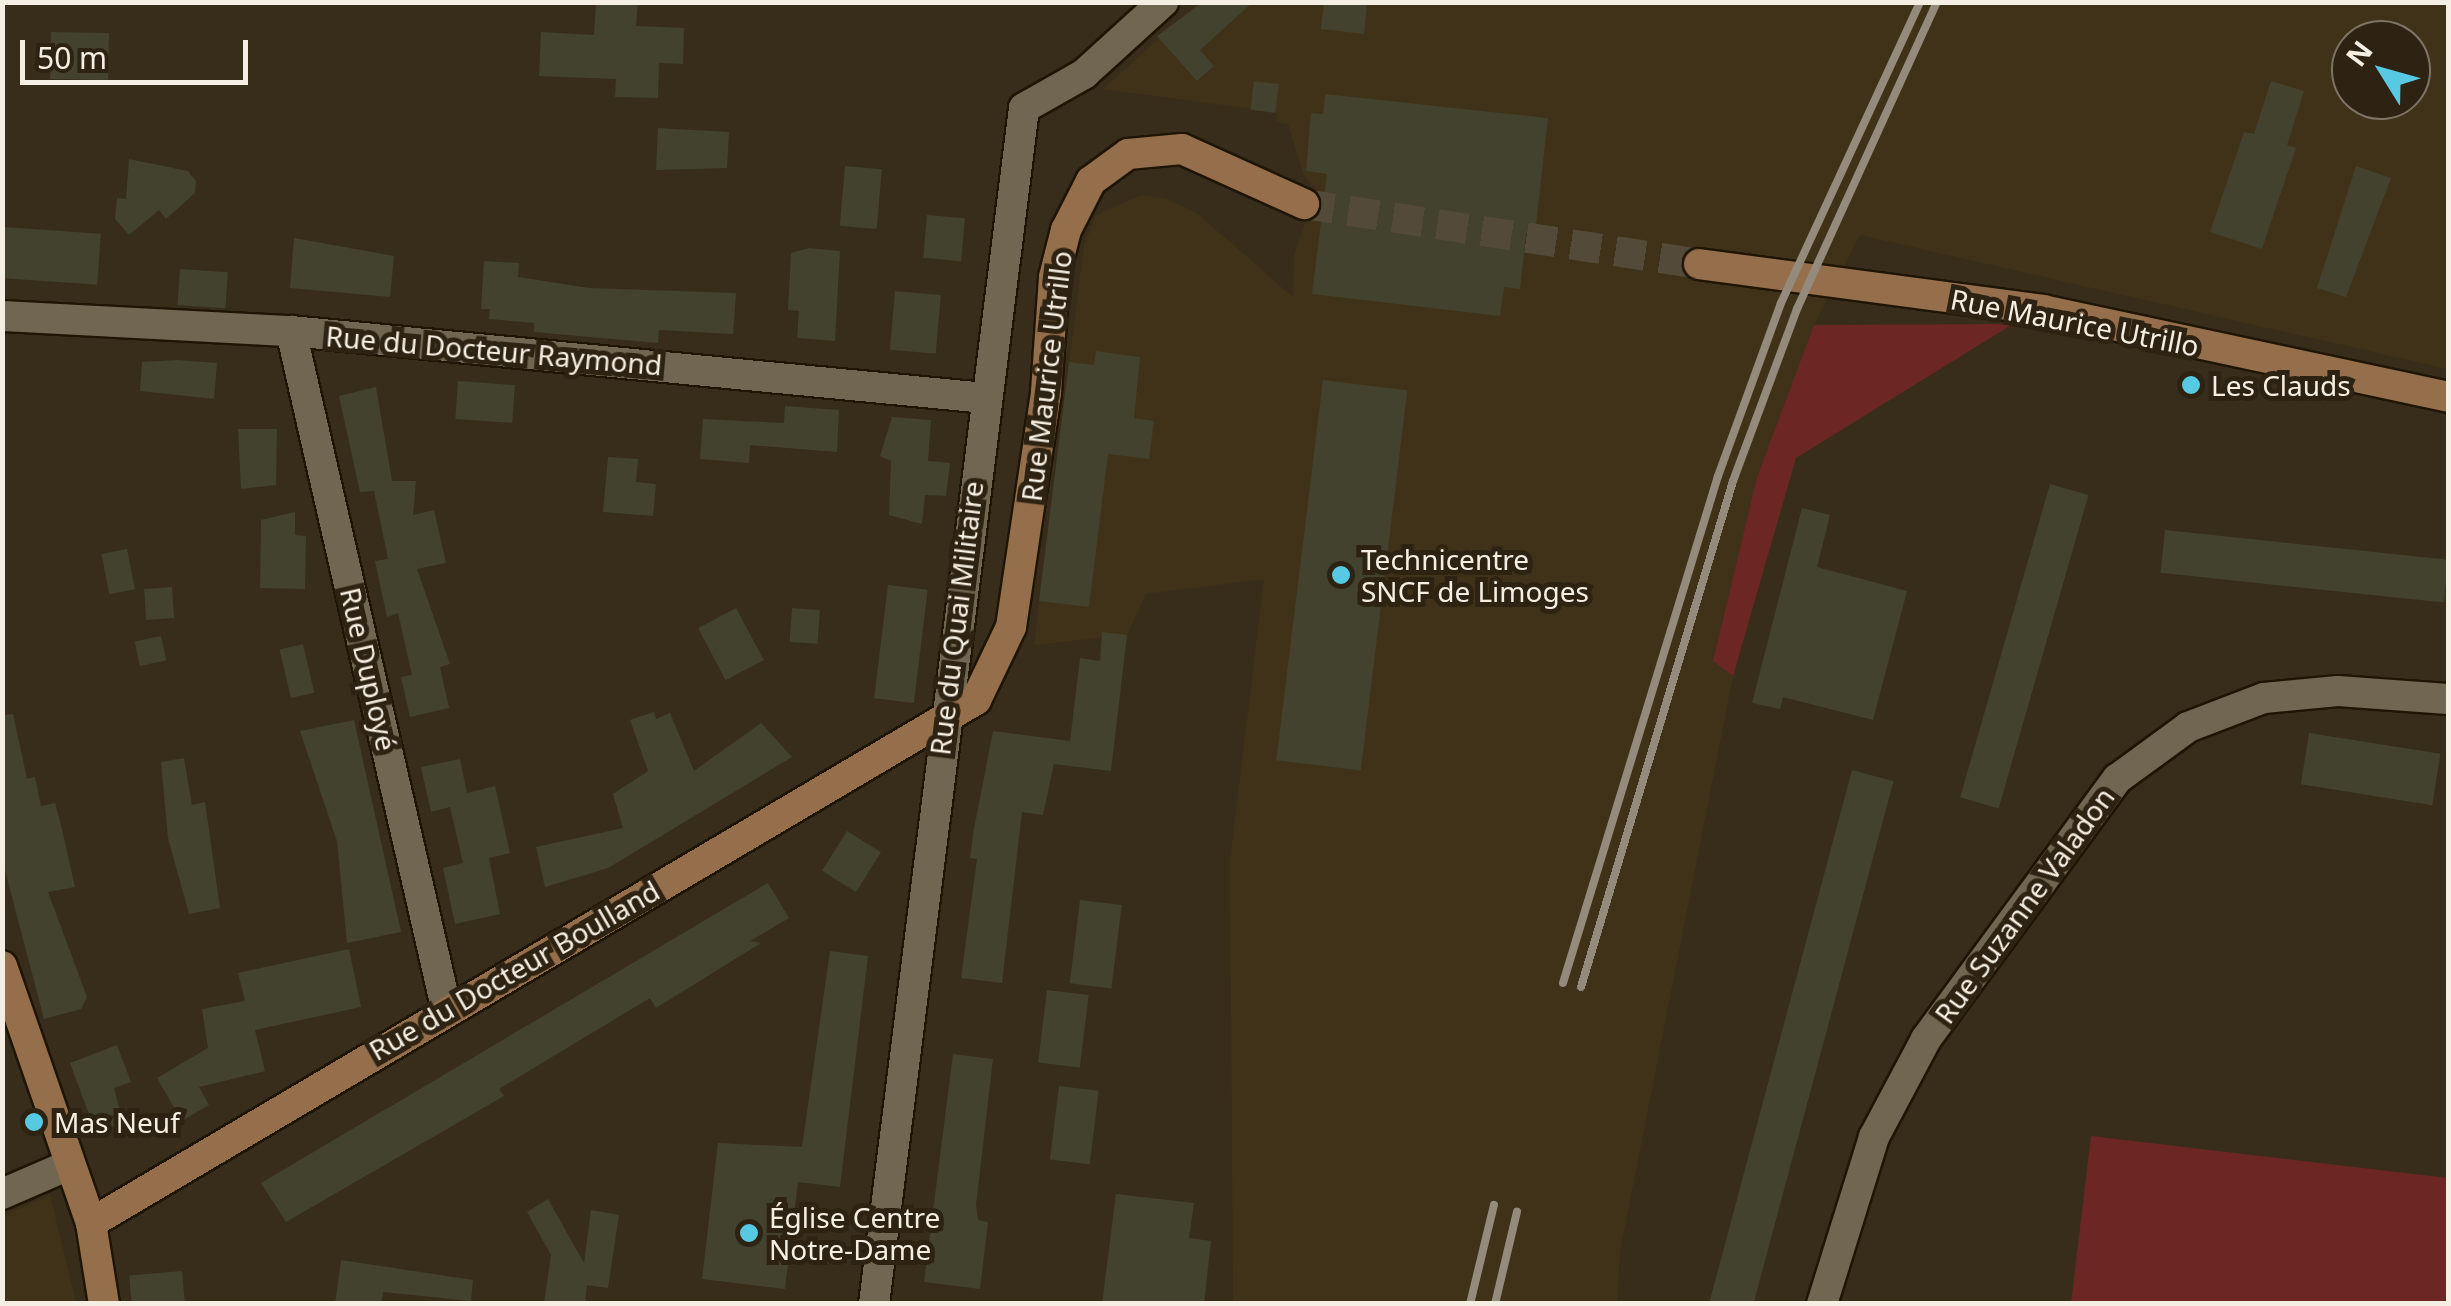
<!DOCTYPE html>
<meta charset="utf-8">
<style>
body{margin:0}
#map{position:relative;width:2451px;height:1306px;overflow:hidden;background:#382d1b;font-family:"Noto Sans",sans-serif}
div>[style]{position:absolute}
.built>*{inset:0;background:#403219}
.green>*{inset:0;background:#6c2724}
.building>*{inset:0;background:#42422e;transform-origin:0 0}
.secondary-tunnel>*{height:30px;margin-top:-15px;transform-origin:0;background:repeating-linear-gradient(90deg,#544a39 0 30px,transparent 0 45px)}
.roads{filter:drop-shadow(2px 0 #1f1505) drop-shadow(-2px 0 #1f1505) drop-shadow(0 2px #1f1505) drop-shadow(0 -2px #1f1505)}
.street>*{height:30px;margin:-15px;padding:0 15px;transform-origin:15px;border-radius:15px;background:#716652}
.secondary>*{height:30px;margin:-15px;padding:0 15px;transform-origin:15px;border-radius:15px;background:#956f4c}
.rail>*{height:8px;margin:-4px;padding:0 4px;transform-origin:4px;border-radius:4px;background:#948b7c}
.dots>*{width:28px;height:28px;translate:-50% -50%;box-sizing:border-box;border:5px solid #2e2312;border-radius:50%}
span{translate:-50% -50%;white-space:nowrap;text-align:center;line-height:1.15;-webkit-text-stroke:10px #2e2312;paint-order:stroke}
.street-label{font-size:28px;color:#f5eee3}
.poi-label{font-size:28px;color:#f5eee3}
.left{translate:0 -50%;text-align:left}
.frame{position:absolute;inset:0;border:5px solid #f5eee3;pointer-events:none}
.north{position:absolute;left:2331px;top:20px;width:100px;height:100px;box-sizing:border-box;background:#2e2312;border:2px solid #7e7466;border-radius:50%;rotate:307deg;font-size:28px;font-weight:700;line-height:40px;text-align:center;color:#f5eee3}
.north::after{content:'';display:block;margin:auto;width:35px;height:45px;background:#58c9e3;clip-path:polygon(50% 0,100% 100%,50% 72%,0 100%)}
.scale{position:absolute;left:20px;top:40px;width:228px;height:45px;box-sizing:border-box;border:5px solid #f5eee3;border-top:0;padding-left:12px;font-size:30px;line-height:35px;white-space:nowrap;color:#f5eee3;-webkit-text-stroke:8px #2e2312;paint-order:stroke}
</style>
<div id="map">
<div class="built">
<i style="clip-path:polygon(evenodd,1198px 3px,2448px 3px,2448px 369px,1860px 235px,1814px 325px,1757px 477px,1713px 661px,1733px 676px,1620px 1252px,1617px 1303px,1233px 1303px,1230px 860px,1264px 579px,1146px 594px,1127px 635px,1034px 645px,1084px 245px,1096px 215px,1142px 195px,1167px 199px,1198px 214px,1293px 297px,1294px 255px,1317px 189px,1304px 176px,1288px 124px,1277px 122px,1276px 112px,1103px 89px,1198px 3px,2351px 40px,2411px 40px,2411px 100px,2351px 100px,2351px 40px)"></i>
<i style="clip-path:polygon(50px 1195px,76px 1303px,3px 1303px,3px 1216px)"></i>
</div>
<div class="green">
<i style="clip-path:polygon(2013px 324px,1796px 458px,1733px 676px,1713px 661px,1757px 477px,1814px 325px)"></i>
<i style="clip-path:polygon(2091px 1136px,2448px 1178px,2448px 1303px,2071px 1303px)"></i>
</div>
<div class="building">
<i style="clip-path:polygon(596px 2px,638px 2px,636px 26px,684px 28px,683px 64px,659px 63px,658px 98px,615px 97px,616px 79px,539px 76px,541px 32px,594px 35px)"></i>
<i style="clip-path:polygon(1203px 2px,1253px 2px,1200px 50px,1214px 66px,1197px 81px,1157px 36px)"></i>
<i style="clip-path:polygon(1324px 2px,1367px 2px,1364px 34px,1321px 29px)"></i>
<i style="left:51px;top:32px;width:58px;height:47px;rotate:1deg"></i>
<i style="left:1254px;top:81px;width:25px;height:29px;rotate:7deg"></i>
<i style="clip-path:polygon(2271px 81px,2304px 91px,2287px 145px,2296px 148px,2262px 249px,2210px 232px,2244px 132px,2254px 134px)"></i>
<i style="clip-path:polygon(1325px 94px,1548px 118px,1535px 234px,1526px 233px,1520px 289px,1504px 287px,1500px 316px,1312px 294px,1327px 174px,1306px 171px,1311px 113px,1323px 114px)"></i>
<i style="clip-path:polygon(658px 128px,729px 132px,727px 168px,656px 170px)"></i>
<i style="clip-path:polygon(129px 159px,188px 171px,196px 181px,195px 193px,166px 219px,159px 210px,129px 235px,115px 219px,117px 198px,126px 199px)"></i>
<i style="left:845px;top:166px;width:37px;height:60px;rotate:5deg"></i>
<i style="clip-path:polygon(2356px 166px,2391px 178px,2346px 297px,2317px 288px)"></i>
<i style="left:927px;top:215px;width:38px;height:43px;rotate:5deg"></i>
<i style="left:4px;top:227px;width:97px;height:51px;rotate:4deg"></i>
<i style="clip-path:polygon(294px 238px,394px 256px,390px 297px,290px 288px)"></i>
<i style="clip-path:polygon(809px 248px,840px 251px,835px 341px,797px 338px,799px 311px,788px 310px,791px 253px)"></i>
<i style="clip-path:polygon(484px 261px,519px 263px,518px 277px,589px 288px,736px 293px,733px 334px,659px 330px,658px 343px,534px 332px,534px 323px,489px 319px,490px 309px,481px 309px)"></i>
<i style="left:180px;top:269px;width:48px;height:36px;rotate:4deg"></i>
<i style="left:895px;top:291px;width:46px;height:59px;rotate:5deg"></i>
<i style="clip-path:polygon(1096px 351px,1140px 357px,1134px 418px,1154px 421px,1149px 459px,1108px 454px,1089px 607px,1039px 601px,1069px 362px,1094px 365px)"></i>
<i style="clip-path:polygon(177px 360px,217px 363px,214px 399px,140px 391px,142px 362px)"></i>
<i style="left:1323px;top:380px;width:85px;height:383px;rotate:7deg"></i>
<i style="left:458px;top:381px;width:57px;height:38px;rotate:4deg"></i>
<i style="clip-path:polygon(376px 387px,392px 481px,416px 481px,413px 515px,434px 510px,446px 563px,417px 569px,450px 664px,440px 667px,449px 708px,410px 717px,401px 677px,412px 675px,398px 613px,387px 617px,375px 561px,388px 559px,374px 491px,360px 492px,339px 396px)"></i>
<i style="clip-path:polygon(785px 406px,839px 410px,837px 452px,750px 445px,749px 463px,700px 459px,703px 419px,784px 423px)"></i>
<i style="clip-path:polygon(892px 417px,931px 420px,928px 461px,950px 463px,946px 496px,925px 495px,922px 524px,889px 515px,891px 461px,880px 456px)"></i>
<i style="clip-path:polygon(238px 429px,277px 429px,276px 485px,241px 489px)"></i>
<i style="clip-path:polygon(608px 457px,638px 459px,636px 482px,656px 484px,653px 516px,603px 512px)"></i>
<i style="left:2050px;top:484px;width:40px;height:326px;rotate:16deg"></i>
<i style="clip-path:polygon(1802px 508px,1830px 515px,1817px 567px,1907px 591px,1873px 720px,1783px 697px,1780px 709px,1752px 703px)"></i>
<i style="clip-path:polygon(295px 512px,295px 535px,306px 536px,305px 589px,260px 588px,261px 520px)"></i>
<i style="left:2165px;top:530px;width:285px;height:43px;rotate:6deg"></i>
<i style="left:127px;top:549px;width:41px;height:26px;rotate:79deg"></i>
<i style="left:888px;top:585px;width:40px;height:114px;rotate:7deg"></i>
<i style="left:172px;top:587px;width:31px;height:28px;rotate:86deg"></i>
<i style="left:736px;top:608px;width:59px;height:43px;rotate:62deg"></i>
<i style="left:792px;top:608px;width:28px;height:34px;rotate:4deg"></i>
<i style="clip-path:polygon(1102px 632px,1127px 635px,1111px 771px,1054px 764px,1043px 815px,1022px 812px,1002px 983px,961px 978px,977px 859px,970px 858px,973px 834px,993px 731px,1070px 741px,1080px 658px,1100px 661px)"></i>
<i style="left:161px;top:636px;width:25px;height:27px;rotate:78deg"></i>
<i style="left:303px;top:644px;width:50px;height:24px;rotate:77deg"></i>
<i style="clip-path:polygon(654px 712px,656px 719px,670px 713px,694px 771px,761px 723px,792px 757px,608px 868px,545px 887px,536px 847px,623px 828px,613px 794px,648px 771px,630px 720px)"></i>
<i style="clip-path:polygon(13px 714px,27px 779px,35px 777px,41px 806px,55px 803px,60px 821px,75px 887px,48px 892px,87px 997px,81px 1009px,44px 1019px,2px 859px,2px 715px)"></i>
<i style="clip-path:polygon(354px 720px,401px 932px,347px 943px,337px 841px,300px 731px)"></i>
<i style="left:2309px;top:733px;width:133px;height:52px;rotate:9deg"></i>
<i style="clip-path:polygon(184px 758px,192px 805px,205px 802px,220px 908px,189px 914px,168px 838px,161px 762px)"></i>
<i style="clip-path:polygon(460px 759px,467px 793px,495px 786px,510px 853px,489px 858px,500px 914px,455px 924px,443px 868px,463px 863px,450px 807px,431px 812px,421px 767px)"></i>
<i style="left:1852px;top:770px;width:43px;height:550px;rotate:15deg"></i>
<i style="left:847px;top:831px;width:40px;height:47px;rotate:32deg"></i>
<i style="clip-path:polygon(768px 883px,789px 918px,750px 941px,761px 943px,656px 1008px,650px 998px,499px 1089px,504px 1096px,286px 1222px,261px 1183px)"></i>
<i style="left:1080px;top:900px;width:42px;height:84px;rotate:7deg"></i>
<i style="clip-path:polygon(349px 949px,361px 1007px,255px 1030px,265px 1071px,199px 1087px,209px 1105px,182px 1121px,157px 1078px,208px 1048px,202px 1009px,245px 1001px,238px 973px)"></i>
<i style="clip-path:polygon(830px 951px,868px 956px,840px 1187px,798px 1182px,785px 1289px,702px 1279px,718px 1143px,802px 1147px)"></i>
<i style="left:1047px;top:990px;width:42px;height:73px;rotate:7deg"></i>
<i style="clip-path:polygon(117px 1045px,131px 1082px,114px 1088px,123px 1123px,96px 1133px,70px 1063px)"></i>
<i style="clip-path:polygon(953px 1054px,993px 1059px,976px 1205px,978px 1220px,988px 1222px,980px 1289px,924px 1282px)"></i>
<i style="left:1059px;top:1086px;width:40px;height:74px;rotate:7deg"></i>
<i style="clip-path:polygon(1116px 1194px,1194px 1203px,1189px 1238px,1211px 1241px,1204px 1304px,1102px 1304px)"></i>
<i style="clip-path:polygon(548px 1199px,584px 1263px,591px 1210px,619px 1215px,608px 1288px,587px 1285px,585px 1304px,544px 1304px,551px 1255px,527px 1212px)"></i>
<i style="clip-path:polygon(341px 1260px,473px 1280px,471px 1301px,383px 1292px,381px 1304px,335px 1304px)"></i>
<i style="left:182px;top:1271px;width:33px;height:53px;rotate:85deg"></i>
</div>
<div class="secondary-tunnel">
<i style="left:1304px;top:204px;width:400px;rotate:8.6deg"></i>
</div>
<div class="roads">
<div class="street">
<i style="left:2px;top:316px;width:289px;rotate:3deg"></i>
<i style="left:291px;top:331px;width:697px;rotate:5.51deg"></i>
<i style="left:291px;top:331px;width:694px;rotate:77.09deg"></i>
<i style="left:2px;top:1194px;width:73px;rotate:-23.4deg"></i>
<i style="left:874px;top:1304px;width:1205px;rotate:-82.85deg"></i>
<i style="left:1024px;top:108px;width:69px;rotate:-29.5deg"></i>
<i style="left:1084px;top:74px;width:107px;rotate:-42.3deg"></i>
<i style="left:1822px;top:1304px;width:175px;rotate:-72.7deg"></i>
<i style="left:1874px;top:1137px;width:111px;rotate:-62deg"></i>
<i style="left:1926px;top:1039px;width:323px;rotate:-53.7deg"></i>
<i style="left:2117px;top:779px;width:88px;rotate:-36.2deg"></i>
<i style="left:2188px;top:727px;width:81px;rotate:-20.9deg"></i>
<i style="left:2264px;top:698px;width:74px;rotate:-5.4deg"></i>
<i style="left:2338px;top:691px;width:110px;rotate:4.2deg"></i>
</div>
<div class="secondary">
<i style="left:1699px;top:264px;width:347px;rotate:7.6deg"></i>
<i style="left:2043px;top:310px;width:414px;rotate:12.1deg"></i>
<i style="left:2px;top:966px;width:272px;rotate:70.9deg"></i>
<i style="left:91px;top:1223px;width:82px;rotate:80.9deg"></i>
<i style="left:91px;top:1223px;width:1028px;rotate:-30.58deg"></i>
<i style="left:976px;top:700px;width:81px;rotate:-64.4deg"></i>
<i style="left:1011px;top:627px;width:238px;rotate:-81.5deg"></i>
<i style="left:1046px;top:392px;width:115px;rotate:-86deg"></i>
<i style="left:1054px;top:277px;width:49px;rotate:-75.7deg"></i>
<i style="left:1066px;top:230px;width:55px;rotate:-63deg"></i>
<i style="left:1091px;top:181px;width:46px;rotate:-36.1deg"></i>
<i style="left:1128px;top:154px;width:54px;rotate:-5.3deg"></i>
<i style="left:1182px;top:149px;width:134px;rotate:24.3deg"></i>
</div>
</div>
<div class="rail">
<i style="left:1563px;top:983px;width:530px;rotate:-73deg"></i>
<i style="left:1718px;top:476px;width:184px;rotate:-70deg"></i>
<i style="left:1781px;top:303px;width:332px;rotate:-65.2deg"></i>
<i style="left:1581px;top:987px;width:528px;rotate:-73.28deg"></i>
<i style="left:1733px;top:481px;width:184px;rotate:-69.6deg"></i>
<i style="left:1797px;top:309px;width:337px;rotate:-65.5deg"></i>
<i style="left:1470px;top:1304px;width:102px;rotate:-76.4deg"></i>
<i style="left:1495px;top:1304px;width:95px;rotate:-76.6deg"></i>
</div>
<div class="dots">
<i style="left:2191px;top:385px;background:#58c9e3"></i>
<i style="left:1341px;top:575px;background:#58c9e3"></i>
<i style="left:34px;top:1122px;background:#58c9e3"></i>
<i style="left:749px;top:1233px;background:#58c9e3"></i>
</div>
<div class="street-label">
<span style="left:2075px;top:322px;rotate:11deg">Rue Maurice Utrillo</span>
<span style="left:494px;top:350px;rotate:5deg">Rue du Docteur Raymond</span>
<span style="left:1046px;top:376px;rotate:-83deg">Rue Maurice Utrillo</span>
<span style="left:956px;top:618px;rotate:-83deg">Rue du Quai Militaire</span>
<span style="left:369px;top:669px;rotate:77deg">Rue Duployé</span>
<span style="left:2024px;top:905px;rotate:-54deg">Rue Suzanne Valadon</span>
<span style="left:514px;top:970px;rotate:-30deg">Rue du Docteur Boulland</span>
</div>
<div class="poi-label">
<span class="left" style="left:2211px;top:385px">Les Clauds</span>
<span class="left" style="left:1361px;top:575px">Technicentre<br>SNCF de Limoges</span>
<span class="left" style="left:54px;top:1122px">Mas Neuf</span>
<span class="left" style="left:769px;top:1233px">Église Centre<br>Notre-Dame</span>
</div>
<div class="frame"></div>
<div class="north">N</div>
<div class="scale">50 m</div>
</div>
